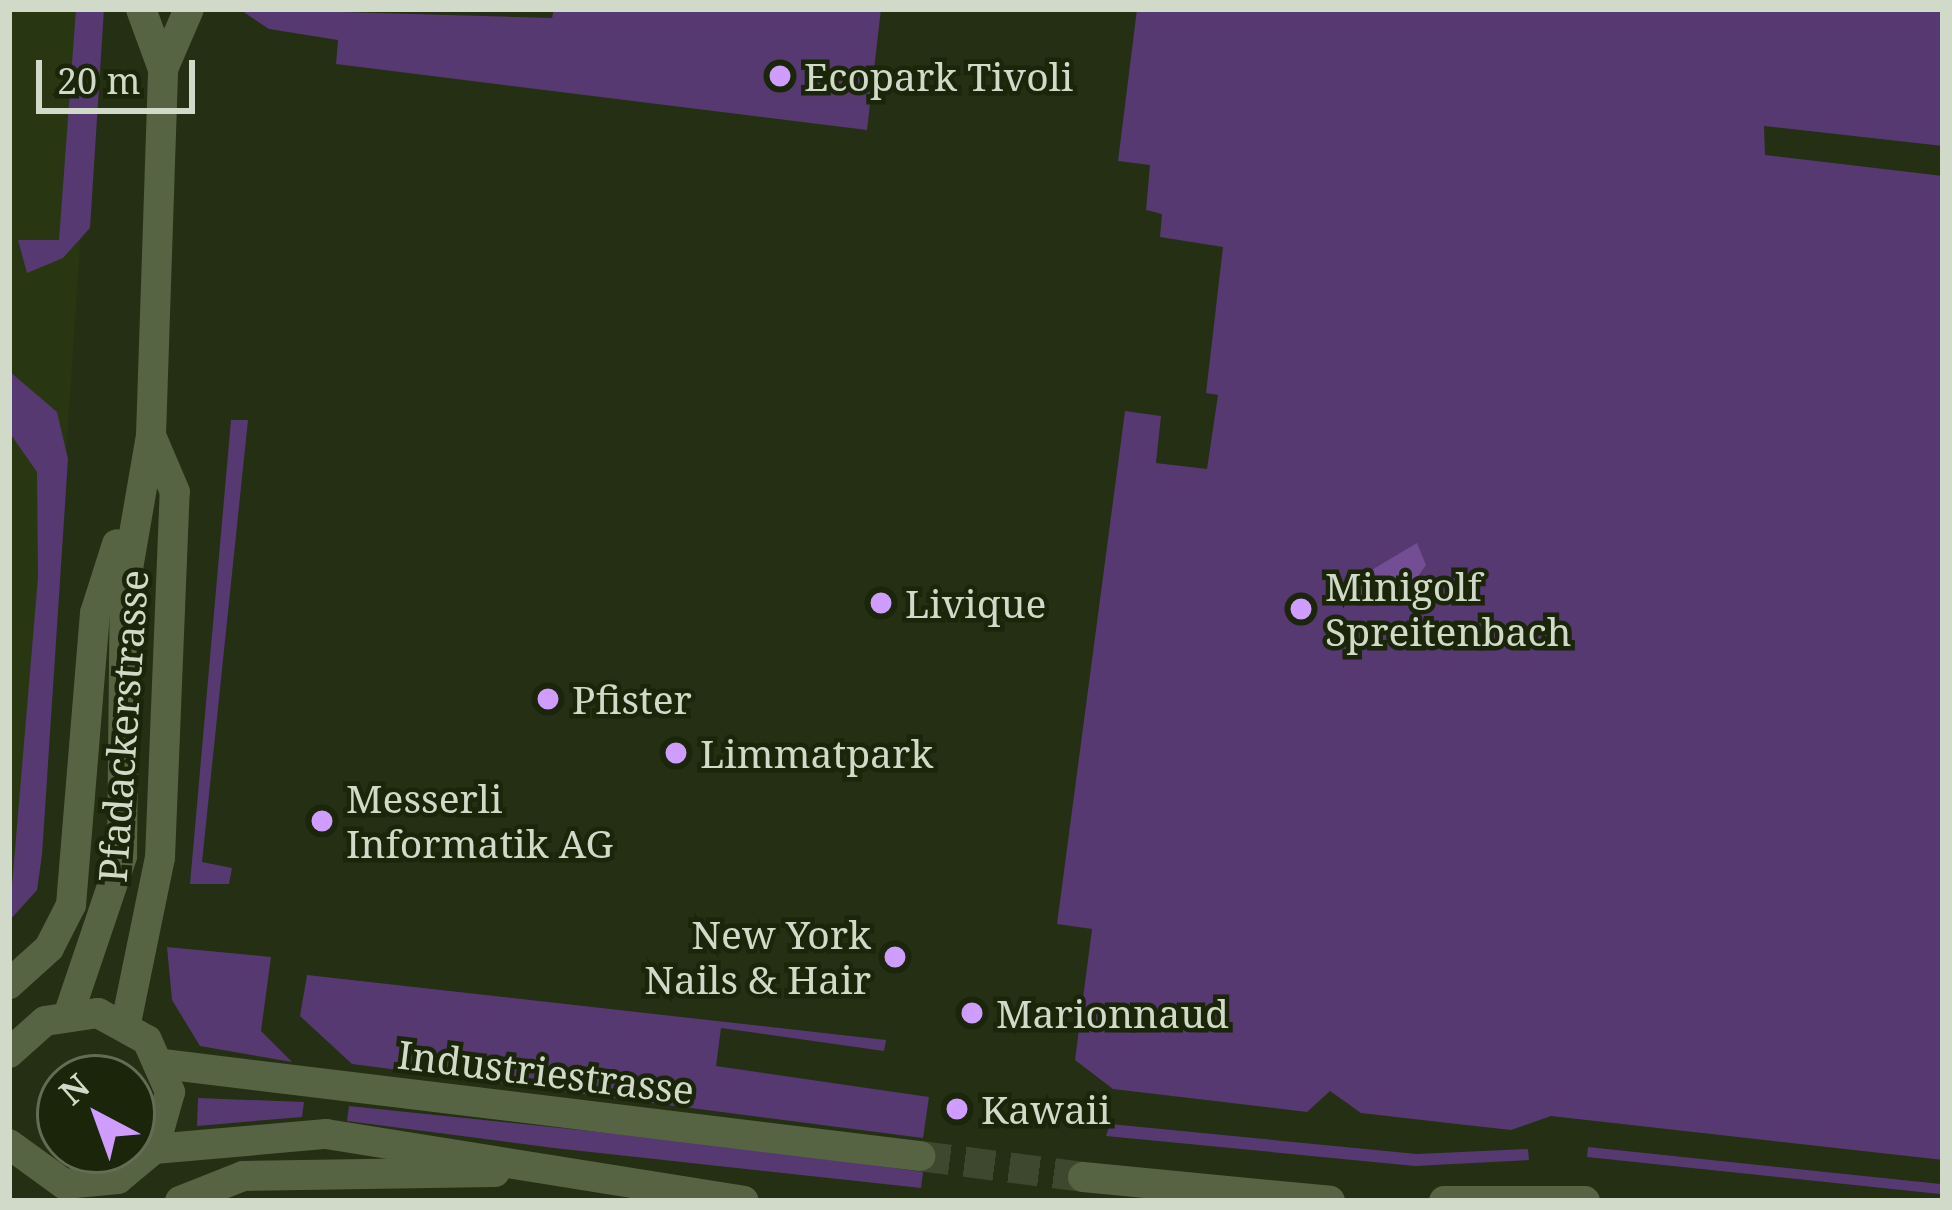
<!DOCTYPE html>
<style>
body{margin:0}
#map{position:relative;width:1952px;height:1210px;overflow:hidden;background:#242f13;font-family:"Noto Serif",serif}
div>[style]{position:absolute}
.built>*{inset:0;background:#283612}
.green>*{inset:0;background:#563971;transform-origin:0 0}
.water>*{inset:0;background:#734e95}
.street-tunnel>*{height:30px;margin-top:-15px;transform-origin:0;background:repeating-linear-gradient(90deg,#3e482e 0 30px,transparent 0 45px)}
.street>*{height:30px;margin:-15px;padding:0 15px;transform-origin:15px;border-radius:15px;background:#566444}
.dots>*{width:33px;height:33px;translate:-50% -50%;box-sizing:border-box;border:6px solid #1a2509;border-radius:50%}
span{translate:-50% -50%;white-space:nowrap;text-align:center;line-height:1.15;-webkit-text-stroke:9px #1a2509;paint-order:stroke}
.poi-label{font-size:39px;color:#d1d9c8}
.left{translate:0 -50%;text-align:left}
.right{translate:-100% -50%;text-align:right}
.street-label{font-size:39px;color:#d1d9c8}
.frame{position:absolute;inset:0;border:12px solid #d1d9c8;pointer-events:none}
.north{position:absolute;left:36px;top:1054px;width:120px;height:120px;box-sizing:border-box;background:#1a2509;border:3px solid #636d55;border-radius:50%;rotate:319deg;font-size:33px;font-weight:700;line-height:48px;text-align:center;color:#d1d9c8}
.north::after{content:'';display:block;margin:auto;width:42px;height:54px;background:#cf9dff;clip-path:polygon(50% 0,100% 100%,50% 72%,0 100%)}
.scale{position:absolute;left:36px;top:60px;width:159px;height:54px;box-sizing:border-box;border:6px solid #d1d9c8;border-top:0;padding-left:15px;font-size:36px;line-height:42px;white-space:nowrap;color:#d1d9c8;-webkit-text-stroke:9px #1a2509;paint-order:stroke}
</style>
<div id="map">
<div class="built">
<i style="clip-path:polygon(9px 9px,96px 9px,37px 890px,9px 921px)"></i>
</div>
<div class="green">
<i style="clip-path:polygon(76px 9px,104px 9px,90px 228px,63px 258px,27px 273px,18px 240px,59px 240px)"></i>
<i style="clip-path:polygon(239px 9px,552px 18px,554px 9px,881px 9px,867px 130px,336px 64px,338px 40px,269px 29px)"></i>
<i style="clip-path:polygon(1137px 9px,1943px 9px,1943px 146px,1764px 126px,1765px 155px,1943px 176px,1943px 1160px,1551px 1116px,1511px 1130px,1457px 1124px,1361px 1113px,1330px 1091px,1307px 1112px,1113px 1089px,1075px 1060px,1092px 929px,1057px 924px,1125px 411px,1161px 416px,1156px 463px,1207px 469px,1218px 395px,1206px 393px,1223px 247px,1160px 237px,1162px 214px,1146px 210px,1150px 165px,1118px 161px)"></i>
<i style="clip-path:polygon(9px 371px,57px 412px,68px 459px,42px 855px,37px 890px,9px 921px,38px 577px,37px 472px,9px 432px)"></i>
<i style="clip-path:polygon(231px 420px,248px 420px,202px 862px,232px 868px,229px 884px,190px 884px)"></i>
<i style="clip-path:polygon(167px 947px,271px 957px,261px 1031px,292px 1062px,200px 1046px,172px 1000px)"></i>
<i style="clip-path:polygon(307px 975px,886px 1040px,884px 1051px,721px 1028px,716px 1066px,929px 1097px,923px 1138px,352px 1064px,300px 1016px)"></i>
<i style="clip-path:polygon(73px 1060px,116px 1078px,60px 1078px,60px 1130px,45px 1087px)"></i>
<i style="clip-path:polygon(198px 1098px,304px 1102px,302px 1117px,197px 1126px)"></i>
<i style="clip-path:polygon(349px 1106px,752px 1148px,923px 1172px,921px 1188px,554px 1148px,347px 1121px)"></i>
<i style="clip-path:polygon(1110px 1124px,1417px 1154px,1528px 1149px,1529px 1160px,1415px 1166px,1106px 1136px)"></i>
<i style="left:1588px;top:1147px;width:357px;height:10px;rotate:6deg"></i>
</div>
<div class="water">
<i style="clip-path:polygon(1417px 543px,1426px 565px,1407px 592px,1357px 595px,1365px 574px)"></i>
</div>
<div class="street-tunnel">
<i style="left:920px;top:1156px;width:164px;rotate:7.3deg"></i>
</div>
<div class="street">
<i style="left:141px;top:9px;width:64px;rotate:69.9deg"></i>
<i style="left:9px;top:984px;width:54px;rotate:-42deg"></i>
<i style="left:49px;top:948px;width:48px;rotate:-62.9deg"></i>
<i style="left:71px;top:905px;width:293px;rotate:-85.3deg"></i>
<i style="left:95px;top:613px;width:72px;rotate:-72.3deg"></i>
<i style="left:69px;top:1013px;width:166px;rotate:-71.3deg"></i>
<i style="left:122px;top:856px;width:270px;rotate:-89.4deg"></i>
<i style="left:125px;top:586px;width:153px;rotate:-80.2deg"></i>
<i style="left:151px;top:435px;width:366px;rotate:-88.1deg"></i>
<i style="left:163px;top:69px;width:65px;rotate:-66.6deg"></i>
<i style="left:126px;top:1023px;width:168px;rotate:-78.4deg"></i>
<i style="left:160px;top:858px;width:366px;rotate:-87.7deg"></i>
<i style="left:175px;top:492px;width:59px;rotate:-113.1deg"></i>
<i style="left:9px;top:1053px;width:48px;rotate:-41.6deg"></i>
<i style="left:45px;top:1021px;width:54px;rotate:-8.6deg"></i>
<i style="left:98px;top:1013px;width:56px;rotate:28.9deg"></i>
<i style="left:147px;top:1040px;width:57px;rotate:66.1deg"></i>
<i style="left:170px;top:1092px;width:59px;rotate:105.7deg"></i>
<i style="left:154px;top:1149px;width:47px;rotate:140.2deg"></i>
<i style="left:118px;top:1179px;width:54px;rotate:174.7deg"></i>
<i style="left:64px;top:1184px;width:68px;rotate:-144deg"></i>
<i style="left:163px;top:1064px;width:763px;rotate:6.93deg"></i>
<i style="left:154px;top:1149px;width:173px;rotate:-5deg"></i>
<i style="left:326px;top:1134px;width:423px;rotate:9.1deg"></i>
<i style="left:1083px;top:1177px;width:248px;rotate:5.5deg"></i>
<i style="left:180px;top:1201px;width:68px;rotate:-21.6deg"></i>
<i style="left:243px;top:1176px;width:252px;rotate:-0.9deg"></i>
<i style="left:1444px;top:1201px;width:141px"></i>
</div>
<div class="dots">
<i style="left:780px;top:76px;background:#cf9dff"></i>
<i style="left:881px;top:603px;background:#cf9dff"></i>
<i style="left:1301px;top:609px;background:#cf9dff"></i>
<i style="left:548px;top:699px;background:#cf9dff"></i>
<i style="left:676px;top:753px;background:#cf9dff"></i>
<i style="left:322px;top:821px;background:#cf9dff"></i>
<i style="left:895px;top:957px;background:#cf9dff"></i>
<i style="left:972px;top:1013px;background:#cf9dff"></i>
<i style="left:957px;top:1109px;background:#cf9dff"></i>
</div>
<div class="poi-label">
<span class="left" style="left:804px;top:76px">Ecopark Tivoli</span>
<span class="left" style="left:1325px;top:609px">Minigolf<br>Spreitenbach</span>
<span class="left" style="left:905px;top:603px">Livique</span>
<span class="left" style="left:572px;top:699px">Pfister</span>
<span class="left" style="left:700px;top:753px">Limmatpark</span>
<span class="left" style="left:346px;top:821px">Messerli<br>Informatik AG</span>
<span class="right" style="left:871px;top:957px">New York<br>Nails &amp; Hair</span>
<span class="left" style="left:996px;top:1013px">Marionnaud</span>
<span class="left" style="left:981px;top:1109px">Kawaii</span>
</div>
<div class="street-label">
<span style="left:123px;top:726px;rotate:-86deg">Pfadackerstrasse</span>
<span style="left:546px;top:1072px;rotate:7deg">Industriestrasse</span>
</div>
<div class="frame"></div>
<div class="north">N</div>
<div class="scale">20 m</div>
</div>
